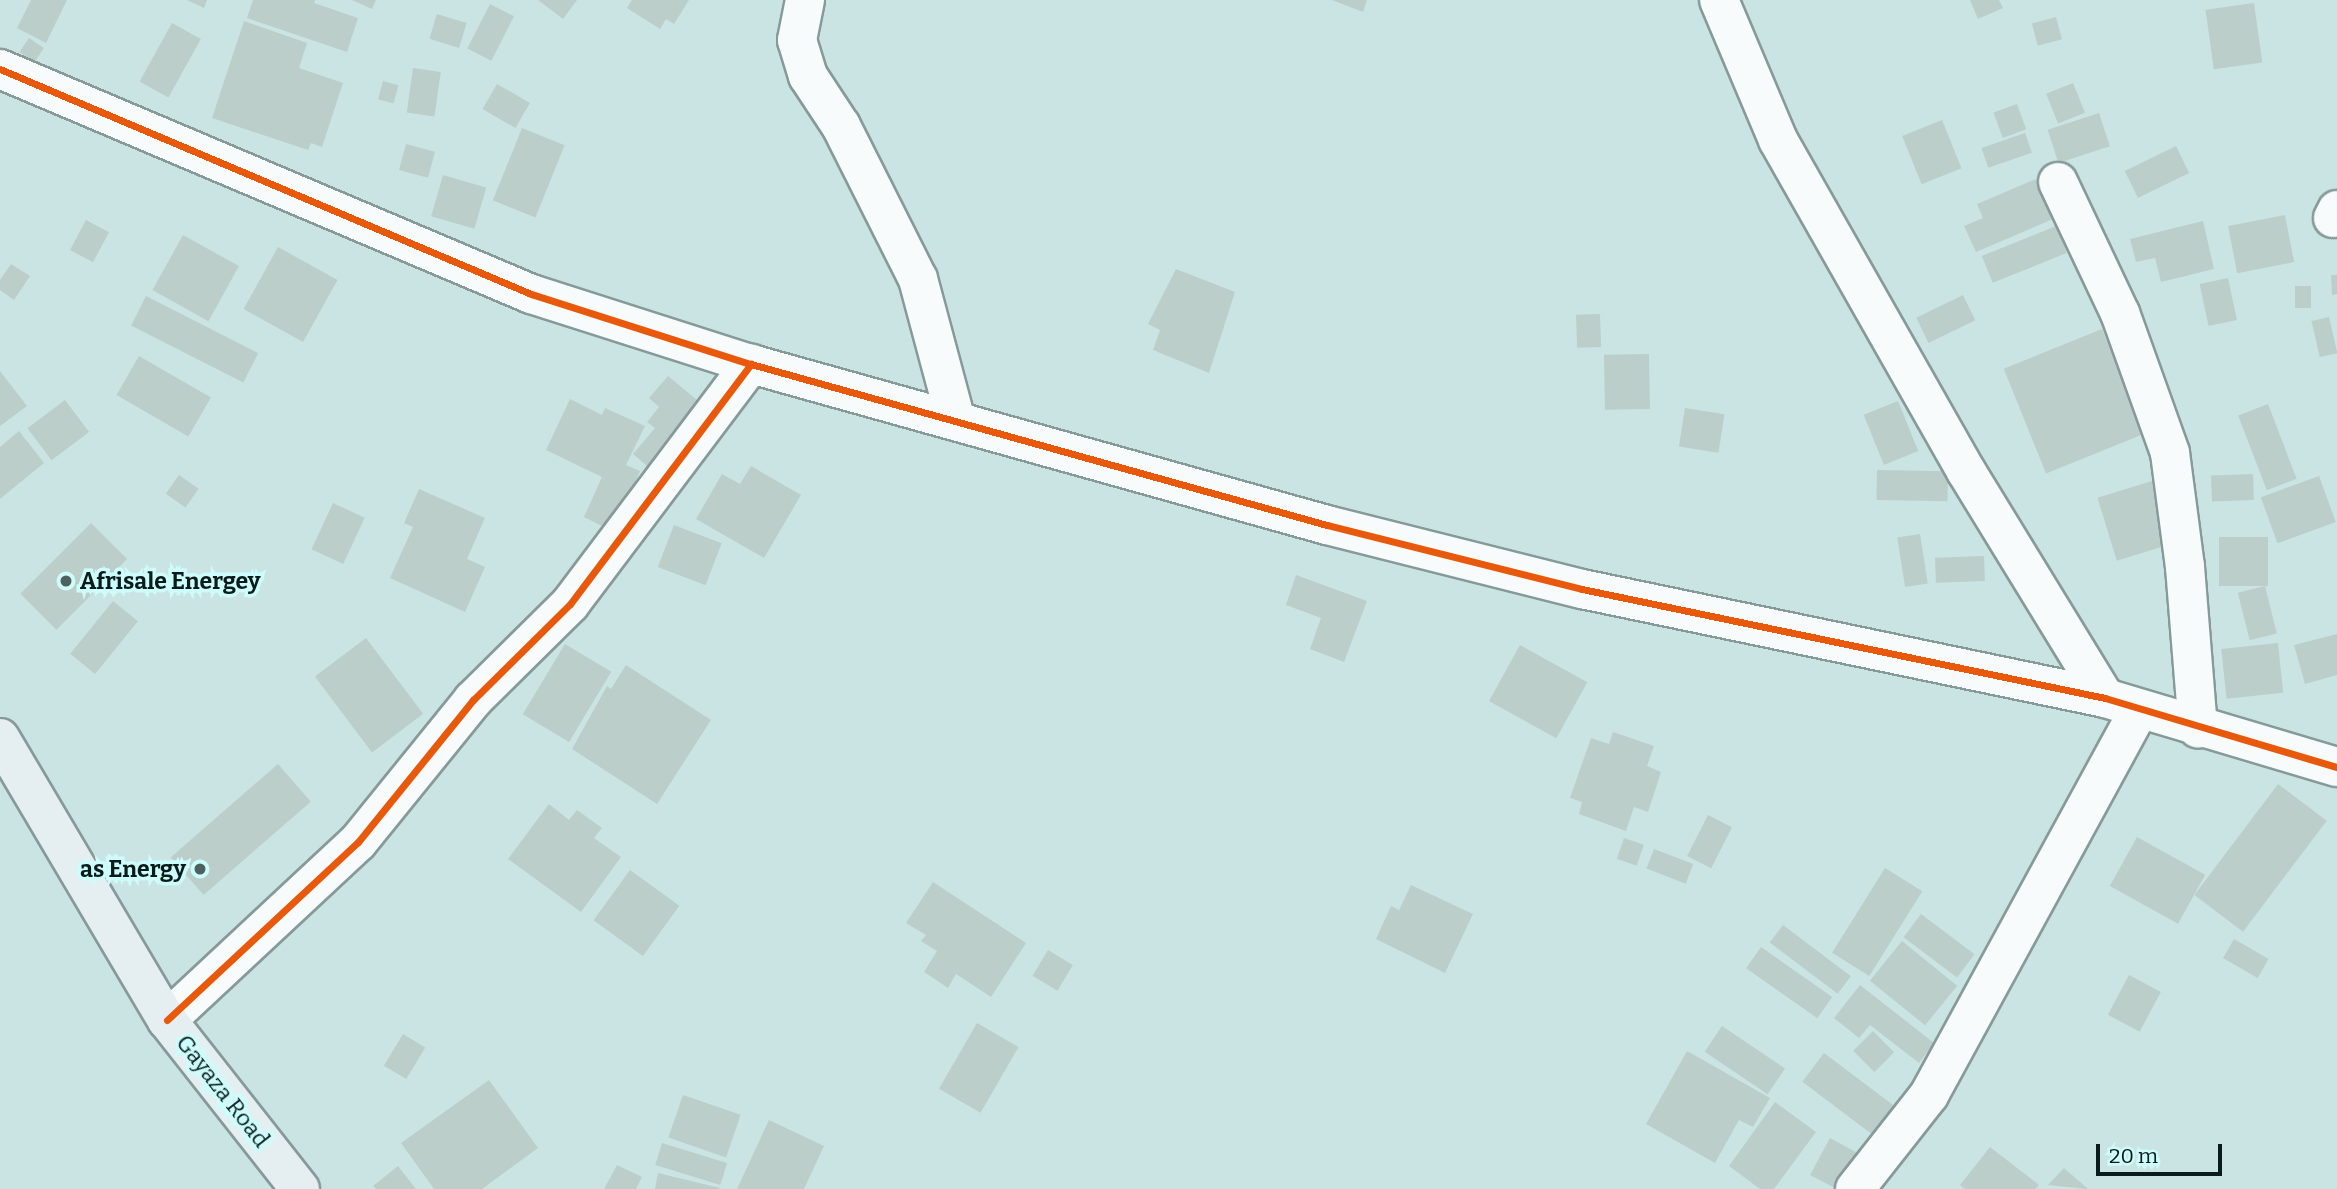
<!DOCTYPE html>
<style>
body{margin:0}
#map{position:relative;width:2337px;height:1189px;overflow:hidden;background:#cae4e4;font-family:Bitter,serif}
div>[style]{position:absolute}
.building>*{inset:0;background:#bbceca;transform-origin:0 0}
.roads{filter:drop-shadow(2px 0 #869a9a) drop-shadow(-2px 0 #869a9a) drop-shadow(0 2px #869a9a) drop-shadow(0 -2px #869a9a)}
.street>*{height:38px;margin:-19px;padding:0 19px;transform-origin:19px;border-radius:19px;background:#f7fbfb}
.primary>*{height:38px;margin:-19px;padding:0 19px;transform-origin:19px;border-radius:19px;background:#e5eff2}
.cycleway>*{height:7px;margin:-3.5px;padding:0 3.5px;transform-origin:3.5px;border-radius:3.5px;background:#e8590c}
.dots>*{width:19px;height:19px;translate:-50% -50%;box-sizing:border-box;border:4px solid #cdfcfb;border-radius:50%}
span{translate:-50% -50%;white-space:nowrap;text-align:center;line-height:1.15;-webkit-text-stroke:7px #cdfcfb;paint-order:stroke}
.poi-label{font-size:23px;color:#091b1b;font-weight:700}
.left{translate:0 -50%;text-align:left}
.right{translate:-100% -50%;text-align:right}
.street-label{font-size:23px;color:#091b1b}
.scale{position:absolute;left:2096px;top:1144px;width:126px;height:32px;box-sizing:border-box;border:4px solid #091b1b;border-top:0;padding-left:9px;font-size:21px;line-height:24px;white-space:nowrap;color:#091b1b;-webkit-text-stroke:5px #cdfcfb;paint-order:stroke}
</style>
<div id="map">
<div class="building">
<i style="clip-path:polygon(31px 0,67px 0,46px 43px,17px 28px)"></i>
<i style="clip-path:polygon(187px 0,207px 0,204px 8px)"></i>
<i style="clip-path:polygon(253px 0,315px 0,314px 3px,358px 18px,347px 52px,247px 18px)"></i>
<i style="clip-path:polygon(352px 0,376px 0,372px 9px)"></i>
<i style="clip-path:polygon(538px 0,577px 0,563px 19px)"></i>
<i style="clip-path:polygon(632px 0,689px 0,674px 24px,666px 19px,660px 29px,627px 8px)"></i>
<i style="clip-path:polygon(1332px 0,1367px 0,1363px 12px)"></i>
<i style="clip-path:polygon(1970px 0,1999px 0,2003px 8px,1978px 19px)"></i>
<i style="left:2254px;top:3px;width:60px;height:49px;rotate:82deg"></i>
<i style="left:490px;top:4px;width:27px;height:50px;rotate:27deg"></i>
<i style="left:437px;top:14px;width:31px;height:26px;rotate:17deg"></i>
<i style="left:2056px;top:17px;width:23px;height:25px;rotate:75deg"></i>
<i style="clip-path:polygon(244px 21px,307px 43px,299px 68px,343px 83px,322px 147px,311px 143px,308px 150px,212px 118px)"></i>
<i style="left:172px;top:23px;width:33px;height:67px;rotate:29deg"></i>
<i style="left:29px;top:38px;width:18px;height:17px;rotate:34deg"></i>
<i style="left:413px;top:68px;width:28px;height:45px;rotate:8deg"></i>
<i style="left:383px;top:81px;width:16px;height:19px;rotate:15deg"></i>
<i style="left:2073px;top:83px;width:32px;height:29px;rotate:68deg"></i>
<i style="left:497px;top:84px;width:38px;height:29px;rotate:30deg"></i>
<i style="left:2017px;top:104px;width:27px;height:25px;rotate:70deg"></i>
<i style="left:2099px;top:113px;width:35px;height:54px;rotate:72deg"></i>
<i style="left:1942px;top:120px;width:52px;height:43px;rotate:68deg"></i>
<i style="left:522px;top:128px;width:46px;height:78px;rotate:22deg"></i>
<i style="left:2025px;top:133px;width:21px;height:46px;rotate:71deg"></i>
<i style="left:406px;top:144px;width:30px;height:27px;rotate:15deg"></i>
<i style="left:2176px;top:146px;width:30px;height:57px;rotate:64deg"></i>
<i style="left:443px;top:175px;width:45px;height:43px;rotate:16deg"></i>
<i style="clip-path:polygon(2036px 179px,2053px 219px,1976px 252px,1964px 226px,1983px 218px,1977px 204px)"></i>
<i style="left:2285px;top:215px;width:48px;height:58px;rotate:79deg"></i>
<i style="left:86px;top:220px;width:26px;height:34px;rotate:28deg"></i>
<i style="clip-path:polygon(2203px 221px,2214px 269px,2161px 282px,2155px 258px,2136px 262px,2130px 239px)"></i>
<i style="left:2056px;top:226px;width:29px;height:80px;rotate:68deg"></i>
<i style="left:183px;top:235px;width:64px;height:63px;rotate:29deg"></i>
<i style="left:278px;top:247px;width:68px;height:71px;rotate:29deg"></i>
<i style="clip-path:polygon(11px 264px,30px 276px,14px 300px,0 290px,0 280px)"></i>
<i style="clip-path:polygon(1176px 269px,1235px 292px,1209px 373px,1153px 350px,1160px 330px,1148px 324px)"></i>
<i style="clip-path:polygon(2331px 275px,2337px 275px,2337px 294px,2332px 295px)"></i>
<i style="left:2228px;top:278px;width:43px;height:29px;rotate:78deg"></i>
<i style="left:2295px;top:286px;width:16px;height:22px"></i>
<i style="left:1963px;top:295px;width:28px;height:52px;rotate:64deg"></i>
<i style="left:146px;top:296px;width:126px;height:33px;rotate:27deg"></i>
<i style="left:1600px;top:314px;width:33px;height:24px;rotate:88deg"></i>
<i style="left:2329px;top:317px;width:37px;height:18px;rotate:77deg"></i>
<i style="left:2102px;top:329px;width:113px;height:106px;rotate:68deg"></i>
<i style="left:1649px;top:354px;width:55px;height:45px;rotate:89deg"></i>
<i style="left:139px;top:356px;width:83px;height:45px;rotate:30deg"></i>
<i style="clip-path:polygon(0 371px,27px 406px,0 426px)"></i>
<i style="clip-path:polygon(668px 376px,708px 409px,654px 472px,633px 454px,655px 428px,647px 422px,659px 407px,649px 398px)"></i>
<i style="clip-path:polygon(570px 399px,602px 415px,605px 408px,645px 426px,626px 465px,640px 471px,612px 531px,584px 517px,602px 477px,546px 450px)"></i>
<i style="left:65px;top:400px;width:40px;height:47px;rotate:53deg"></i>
<i style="left:1898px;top:401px;width:54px;height:37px;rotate:68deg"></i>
<i style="left:2268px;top:404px;width:80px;height:32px;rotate:69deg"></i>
<i style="left:1685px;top:408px;width:40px;height:39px;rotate:9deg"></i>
<i style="clip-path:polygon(19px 431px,44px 463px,0 499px,0 447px)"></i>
<i style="clip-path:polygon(751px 466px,801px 495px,764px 558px,696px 519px,722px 474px,740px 484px)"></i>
<i style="left:1877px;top:470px;width:71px;height:30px;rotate:1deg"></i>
<i style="left:2253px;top:474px;width:26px;height:42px;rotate:88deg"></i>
<i style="left:179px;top:475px;width:24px;height:23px;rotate:35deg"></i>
<i style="left:2319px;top:476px;width:49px;height:62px;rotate:70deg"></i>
<i style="left:2152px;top:481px;width:66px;height:57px;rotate:73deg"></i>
<i style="clip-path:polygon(419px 489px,485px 518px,467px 559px,485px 567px,465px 612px,390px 578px,413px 527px,404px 523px)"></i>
<i style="left:333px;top:503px;width:35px;height:51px;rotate:25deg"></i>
<i style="left:91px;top:523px;width:51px;height:100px;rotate:45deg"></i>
<i style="left:674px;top:525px;width:51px;height:45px;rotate:21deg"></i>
<i style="left:1920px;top:534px;width:50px;height:23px;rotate:81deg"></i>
<i style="left:2219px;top:537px;width:49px;height:49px"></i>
<i style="left:1984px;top:556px;width:25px;height:49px;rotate:88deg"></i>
<i style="clip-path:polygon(1296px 575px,1367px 601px,1344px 662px,1310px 649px,1321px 618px,1286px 605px)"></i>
<i style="left:2265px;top:586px;width:49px;height:28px;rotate:76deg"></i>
<i style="left:113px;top:601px;width:32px;height:68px;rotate:39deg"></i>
<i style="clip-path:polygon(2337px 634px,2337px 675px,2305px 684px,2294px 645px)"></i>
<i style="left:366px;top:638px;width:95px;height:64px;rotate:53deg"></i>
<i style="left:2278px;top:643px;width:50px;height:57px;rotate:84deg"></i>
<i style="left:565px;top:644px;width:54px;height:82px;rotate:31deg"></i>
<i style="left:1520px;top:645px;width:77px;height:64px;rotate:29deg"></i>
<i style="clip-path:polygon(626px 665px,711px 720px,657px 804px,572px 749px,607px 686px,611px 689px)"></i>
<i style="clip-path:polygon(1613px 732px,1654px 746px,1647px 766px,1661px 772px,1648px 812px,1634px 807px,1626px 831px,1579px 814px,1582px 802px,1570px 798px,1591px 738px,1609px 744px)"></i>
<i style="left:278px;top:764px;width:50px;height:142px;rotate:49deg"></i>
<i style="left:2278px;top:784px;width:61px;height:139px;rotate:37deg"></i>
<i style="clip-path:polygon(549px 804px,569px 820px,577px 810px,602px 828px,594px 838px,621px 857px,581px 912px,508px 859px)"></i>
<i style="left:1708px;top:815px;width:27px;height:46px;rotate:27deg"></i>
<i style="left:2137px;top:837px;width:78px;height:56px;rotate:29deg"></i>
<i style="left:1624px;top:838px;width:21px;height:22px;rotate:19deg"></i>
<i style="left:1654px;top:849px;width:42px;height:21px;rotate:21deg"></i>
<i style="left:1885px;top:868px;width:44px;height:100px;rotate:32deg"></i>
<i style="left:630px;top:870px;width:61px;height:62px;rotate:36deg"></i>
<i style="clip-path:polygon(933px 882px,1026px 943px,991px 997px,956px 974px,948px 988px,924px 972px,937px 951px,921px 941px,926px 935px,906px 923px)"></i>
<i style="clip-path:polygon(1411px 885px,1473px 914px,1445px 973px,1376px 939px,1391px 906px,1399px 910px)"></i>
<i style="left:1921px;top:914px;width:67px;height:29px;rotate:37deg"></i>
<i style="left:1783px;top:925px;width:85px;height:22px;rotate:37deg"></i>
<i style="left:2234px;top:939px;width:40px;height:22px;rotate:30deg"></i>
<i style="left:1902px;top:941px;width:71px;height:51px;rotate:39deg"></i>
<i style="left:1761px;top:947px;width:87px;height:26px;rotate:35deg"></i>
<i style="left:1048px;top:950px;width:29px;height:30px;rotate:31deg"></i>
<i style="left:2129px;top:975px;width:36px;height:45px;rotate:28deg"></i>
<i style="clip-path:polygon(1860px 985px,1934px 1043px,1919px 1063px,1870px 1025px,1859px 1038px,1834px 1018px)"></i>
<i style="left:977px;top:1023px;width:48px;height:76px;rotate:30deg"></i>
<i style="left:1722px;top:1026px;width:76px;height:31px;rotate:34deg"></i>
<i style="left:1873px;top:1031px;width:30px;height:28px;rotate:45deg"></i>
<i style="left:403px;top:1034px;width:26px;height:37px;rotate:31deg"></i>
<i style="clip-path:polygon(1687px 1051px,1770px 1098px,1753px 1127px,1739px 1120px,1715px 1163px,1646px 1124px)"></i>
<i style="left:1824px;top:1053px;width:94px;height:36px;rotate:37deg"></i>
<i style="clip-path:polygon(489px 1080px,538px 1148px,482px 1189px,434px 1189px,401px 1143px)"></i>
<i style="left:683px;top:1095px;width:61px;height:45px;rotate:19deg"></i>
<i style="clip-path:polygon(1775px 1102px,1816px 1132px,1774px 1189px,1760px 1189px,1729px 1166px)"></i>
<i style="clip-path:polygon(769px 1120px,824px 1146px,804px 1189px,737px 1189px)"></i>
<i style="clip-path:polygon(1830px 1138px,1865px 1157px,1837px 1189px,1810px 1175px)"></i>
<i style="left:662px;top:1143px;width:68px;height:23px;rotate:17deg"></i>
<i style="clip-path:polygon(1990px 1147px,2039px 1185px,2035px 1189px,1965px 1189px,1960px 1185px)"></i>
<i style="clip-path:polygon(617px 1165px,642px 1177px,636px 1189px,604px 1189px)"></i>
<i style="clip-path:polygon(398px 1166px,416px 1189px,376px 1189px,373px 1186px)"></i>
<i style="clip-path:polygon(2064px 1168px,2088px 1189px,2048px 1185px)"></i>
<i style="clip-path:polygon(658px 1173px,720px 1188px,719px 1189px,655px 1189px)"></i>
</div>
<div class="roads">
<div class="street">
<i style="left:805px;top:0;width:41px;rotate:101.3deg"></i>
<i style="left:797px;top:40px;width:38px;rotate:73deg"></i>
<i style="left:808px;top:76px;width:60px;rotate:56.6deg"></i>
<i style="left:841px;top:126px;width:171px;rotate:63.3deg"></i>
<i style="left:918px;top:279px;width:147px;rotate:75deg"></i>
<i style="left:1719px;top:0;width:152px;rotate:67.1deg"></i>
<i style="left:1778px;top:140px;width:381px;rotate:60.4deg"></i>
<i style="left:1966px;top:471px;width:266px;rotate:58.5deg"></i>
<i style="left:0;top:69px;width:577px;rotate:22.96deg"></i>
<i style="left:531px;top:294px;width:231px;rotate:17.7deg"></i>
<i style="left:751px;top:364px;width:598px;rotate:15.62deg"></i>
<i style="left:1327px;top:525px;width:263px;rotate:14.1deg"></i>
<i style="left:1582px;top:589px;width:534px;rotate:11.77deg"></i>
<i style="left:2105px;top:698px;width:242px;rotate:16.6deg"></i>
<i style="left:2058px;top:182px;width:145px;rotate:64.7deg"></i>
<i style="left:2120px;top:313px;width:149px;rotate:70.3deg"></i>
<i style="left:2170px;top:453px;width:115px;rotate:82.5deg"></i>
<i style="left:2185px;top:567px;width:162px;rotate:85.4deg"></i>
<i style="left:2333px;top:218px;width:9px;rotate:-63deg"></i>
<i style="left:167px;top:1020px;width:261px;rotate:-43deg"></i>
<i style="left:358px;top:842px;width:183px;rotate:-51deg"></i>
<i style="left:473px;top:700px;width:136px;rotate:-44.7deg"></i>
<i style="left:570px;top:604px;width:301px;rotate:-53deg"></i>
<i style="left:1855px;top:1189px;width:120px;rotate:-51.8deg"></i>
<i style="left:1929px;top:1095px;width:437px;rotate:-61.4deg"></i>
</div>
<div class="primary">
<i style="left:0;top:738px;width:328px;rotate:59.4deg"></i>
<i style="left:167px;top:1020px;width:215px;rotate:51.8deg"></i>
</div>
</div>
<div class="cycleway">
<i style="left:0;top:69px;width:577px;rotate:22.96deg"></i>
<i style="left:531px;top:294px;width:231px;rotate:17.7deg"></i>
<i style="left:751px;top:364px;width:598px;rotate:15.62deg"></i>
<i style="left:1327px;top:525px;width:263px;rotate:14.1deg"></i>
<i style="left:1582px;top:589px;width:534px;rotate:11.77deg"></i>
<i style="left:2105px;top:698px;width:242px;rotate:16.6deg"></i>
<i style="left:167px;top:1020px;width:261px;rotate:-43deg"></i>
<i style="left:358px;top:842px;width:183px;rotate:-51deg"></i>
<i style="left:473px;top:700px;width:136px;rotate:-44.7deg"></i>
<i style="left:570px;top:604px;width:301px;rotate:-53deg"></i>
</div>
<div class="dots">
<i style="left:66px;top:581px;background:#4d6161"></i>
<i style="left:200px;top:869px;background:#4d6161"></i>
</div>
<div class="poi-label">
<span class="left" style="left:80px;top:581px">Afrisale Energey</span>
<span class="right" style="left:186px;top:869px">as Energy</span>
</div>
<div class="street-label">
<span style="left:223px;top:1091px;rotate:52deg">Gayaza Road</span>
</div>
<div class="scale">20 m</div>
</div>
